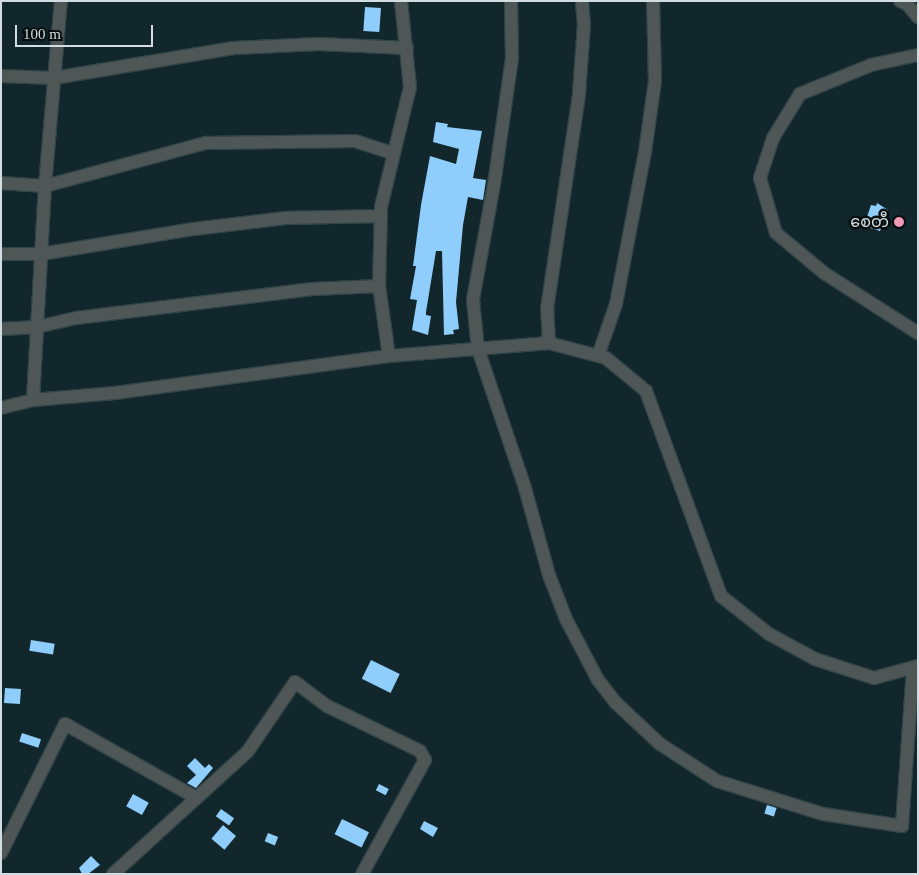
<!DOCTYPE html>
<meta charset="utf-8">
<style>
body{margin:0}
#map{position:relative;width:919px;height:875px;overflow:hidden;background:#12272b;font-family:"Times New Roman","Noto Sans Myanmar",serif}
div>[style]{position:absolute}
.building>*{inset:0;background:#8fcefc;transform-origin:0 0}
.roads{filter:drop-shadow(1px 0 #314448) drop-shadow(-1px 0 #314448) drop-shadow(0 1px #314448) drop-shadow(0 -1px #314448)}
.minor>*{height:12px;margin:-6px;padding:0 6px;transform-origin:6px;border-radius:6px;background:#4e5755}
.dots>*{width:14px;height:14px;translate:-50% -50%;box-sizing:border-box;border:2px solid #060e10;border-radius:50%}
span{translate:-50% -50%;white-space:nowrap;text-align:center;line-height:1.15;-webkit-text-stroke:5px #060e10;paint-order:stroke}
.poi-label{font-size:16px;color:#d1dde0}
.right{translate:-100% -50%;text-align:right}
.frame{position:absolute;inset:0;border:2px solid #d1dde0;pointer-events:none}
.scale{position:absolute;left:15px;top:25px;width:138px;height:22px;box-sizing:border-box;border:2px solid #d1dde0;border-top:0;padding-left:6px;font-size:15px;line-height:18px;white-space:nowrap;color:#d1dde0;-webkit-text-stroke:4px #060e10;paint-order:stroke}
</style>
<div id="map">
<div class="building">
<i style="left:365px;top:7px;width:16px;height:24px;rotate:4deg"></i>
<i style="clip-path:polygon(436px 122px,448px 124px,447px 127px,482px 131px,473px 178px,486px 180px,483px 200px,468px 197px,463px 225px,456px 302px,459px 329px,453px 330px,454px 334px,444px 335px,442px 251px,436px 251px,426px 312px,426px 315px,431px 316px,428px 335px,412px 330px,417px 300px,410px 299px,416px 266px,413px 266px,421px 205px,430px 156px,456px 164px,459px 149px,433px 142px)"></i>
<i style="clip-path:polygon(877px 203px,888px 210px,880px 231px,864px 226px,871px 205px,876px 206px)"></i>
<i style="left:31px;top:640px;width:24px;height:11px;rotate:9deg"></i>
<i style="left:371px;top:660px;width:32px;height:21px;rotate:26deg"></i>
<i style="left:5px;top:688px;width:16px;height:15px;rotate:4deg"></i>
<i style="left:22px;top:733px;width:20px;height:9px;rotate:18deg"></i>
<i style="clip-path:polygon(195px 758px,205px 768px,209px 764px,213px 768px,196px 788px,187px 783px,196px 775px,187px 766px)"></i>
<i style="left:379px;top:784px;width:11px;height:7px;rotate:27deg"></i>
<i style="left:133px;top:794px;width:18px;height:14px;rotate:29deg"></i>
<i style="left:767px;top:805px;width:10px;height:9px;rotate:17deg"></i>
<i style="left:221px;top:809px;width:16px;height:9px;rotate:35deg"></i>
<i style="left:342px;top:819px;width:30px;height:17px;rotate:26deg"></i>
<i style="clip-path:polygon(424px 821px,438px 828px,433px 837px,420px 829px)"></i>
<i style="left:223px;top:825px;width:17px;height:18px;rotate:40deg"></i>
<i style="left:268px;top:833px;width:11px;height:9px;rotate:22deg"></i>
<i style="clip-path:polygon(91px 856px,100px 865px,88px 874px,82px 874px,79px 868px)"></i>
</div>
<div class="roads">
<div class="minor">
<i style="left:511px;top:1px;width:57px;rotate:89deg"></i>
<i style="left:512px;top:58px;width:127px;rotate:98.1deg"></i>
<i style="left:494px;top:184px;width:118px;rotate:100.3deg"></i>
<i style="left:473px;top:300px;width:49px;rotate:84.2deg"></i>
<i style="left:478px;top:349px;width:147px;rotate:71.3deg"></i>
<i style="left:525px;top:488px;width:90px;rotate:74.6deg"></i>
<i style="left:549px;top:575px;width:47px;rotate:68.9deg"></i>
<i style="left:566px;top:619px;width:69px;rotate:62.3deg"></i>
<i style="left:598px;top:680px;width:28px;rotate:52deg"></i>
<i style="left:615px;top:702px;width:62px;rotate:43deg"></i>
<i style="left:660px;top:744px;width:68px;rotate:33deg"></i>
<i style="left:717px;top:781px;width:111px;rotate:17.3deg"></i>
<i style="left:823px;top:814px;width:80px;rotate:8.6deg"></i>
<i style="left:902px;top:826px;width:157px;rotate:-86deg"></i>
<i style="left:900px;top:1px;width:8px;rotate:23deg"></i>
<i style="left:907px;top:4px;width:17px;rotate:50deg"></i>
<i style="left:918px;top:55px;width:48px;rotate:168deg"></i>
<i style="left:871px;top:65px;width:77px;rotate:157.8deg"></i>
<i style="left:800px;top:94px;width:52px;rotate:121.5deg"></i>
<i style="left:773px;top:138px;width:42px;rotate:108deg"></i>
<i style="left:760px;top:178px;width:57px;rotate:73.8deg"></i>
<i style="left:776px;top:233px;width:62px;rotate:39.8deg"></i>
<i style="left:824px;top:273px;width:112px;rotate:32.6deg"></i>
<i style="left:1px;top:76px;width:53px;rotate:2.2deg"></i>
<i style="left:54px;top:78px;width:182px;rotate:-9.5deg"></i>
<i style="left:234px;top:48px;width:85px;rotate:-2.7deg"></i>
<i style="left:319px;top:44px;width:88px;rotate:2.6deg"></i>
<i style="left:1px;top:183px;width:44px;rotate:3.9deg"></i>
<i style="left:45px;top:186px;width:186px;rotate:-85.1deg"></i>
<i style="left:1px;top:254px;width:40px"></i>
<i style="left:41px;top:254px;width:155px;rotate:-9.3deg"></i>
<i style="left:194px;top:229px;width:92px;rotate:-6.9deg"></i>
<i style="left:285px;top:218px;width:96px;rotate:-1.2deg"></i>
<i style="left:1px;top:329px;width:36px;rotate:-3deg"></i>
<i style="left:37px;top:327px;width:40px;rotate:-13deg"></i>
<i style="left:76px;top:318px;width:238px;rotate:-7deg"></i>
<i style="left:312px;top:289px;width:67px;rotate:-2.6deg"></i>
<i style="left:549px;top:343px;width:34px;rotate:-93deg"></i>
<i style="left:547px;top:309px;width:217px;rotate:-81.5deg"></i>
<i style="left:579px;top:94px;width:69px;rotate:-85.9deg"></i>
<i style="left:584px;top:25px;width:24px;rotate:-95deg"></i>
<i style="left:389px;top:356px;width:161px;rotate:-4.6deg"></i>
<i style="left:549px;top:343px;width:59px;rotate:14.7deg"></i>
<i style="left:606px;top:358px;width:52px;rotate:39.5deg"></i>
<i style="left:646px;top:391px;width:218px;rotate:69.9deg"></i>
<i style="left:721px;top:596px;width:61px;rotate:38.4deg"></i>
<i style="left:769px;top:634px;width:52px;rotate:28.5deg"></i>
<i style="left:815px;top:659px;width:62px;rotate:17.9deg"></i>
<i style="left:874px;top:678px;width:46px;rotate:-15.3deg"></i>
<i style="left:598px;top:356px;width:55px;rotate:-70.9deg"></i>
<i style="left:616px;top:304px;width:155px;rotate:-79.2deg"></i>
<i style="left:645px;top:152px;width:72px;rotate:-82deg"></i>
<i style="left:655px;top:81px;width:80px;rotate:-91.4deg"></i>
<i style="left:33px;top:400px;width:82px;rotate:-4.9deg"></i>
<i style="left:115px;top:393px;width:276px;rotate:-7.7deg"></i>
<i style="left:389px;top:356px;width:71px;rotate:-98.1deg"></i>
<i style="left:379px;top:286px;width:79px;rotate:-88.5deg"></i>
<i style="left:381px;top:207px;width:123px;rotate:-76.4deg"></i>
<i style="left:410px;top:87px;width:86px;rotate:-96deg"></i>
<i style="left:1px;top:408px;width:33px;rotate:-14deg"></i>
<i style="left:33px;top:400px;width:214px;rotate:-86.8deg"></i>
<i style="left:45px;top:186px;width:167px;rotate:-15deg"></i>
<i style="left:206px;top:143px;width:149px;rotate:-0.8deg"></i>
<i style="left:355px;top:141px;width:40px;rotate:18deg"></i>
<i style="left:1px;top:853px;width:144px;rotate:-63.6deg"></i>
<i style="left:65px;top:724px;width:151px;rotate:29.3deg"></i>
<i style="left:113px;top:874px;width:183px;rotate:-42.3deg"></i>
<i style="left:248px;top:751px;width:83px;rotate:-55.7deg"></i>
<i style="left:295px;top:682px;width:40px;rotate:37deg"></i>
<i style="left:327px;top:706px;width:103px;rotate:25.8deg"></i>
<i style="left:420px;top:751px;width:10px;rotate:61deg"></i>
<i style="left:425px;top:760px;width:130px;rotate:118.9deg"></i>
</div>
</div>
<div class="dots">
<i style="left:899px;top:222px;background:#f19ab4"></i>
</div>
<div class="poi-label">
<span class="right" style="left:889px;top:222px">စေတီ</span>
</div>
<div class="frame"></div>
<div class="scale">100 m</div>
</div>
